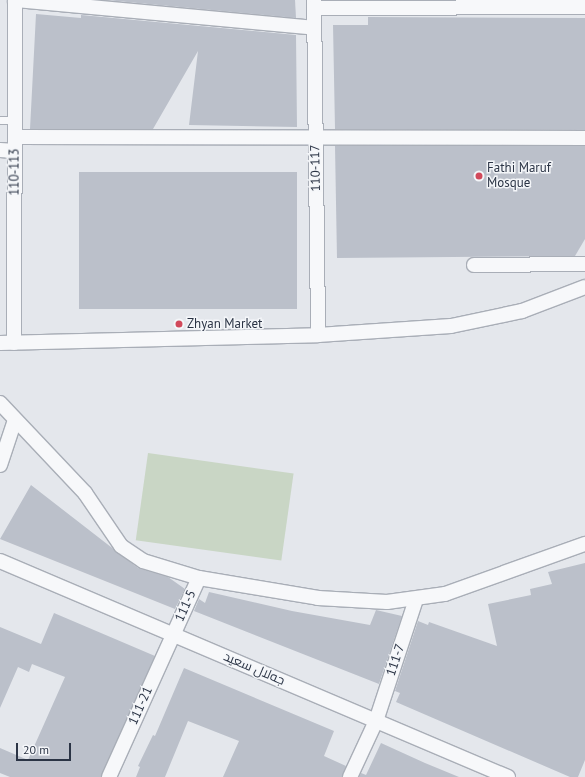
<!DOCTYPE html>
<meta charset="utf-8">
<style>
body{margin:0}
#map{position:relative;width:585px;height:777px;overflow:hidden;background:#e4e7ec;font-family:"PT Sans",Cairo,sans-serif}
div>[style]{position:absolute}
.green>*{inset:0;background:#c9d6c5;transform-origin:0 0}
.building>*{inset:0;background:#bbc0ca;transform-origin:0 0}
.roads{filter:drop-shadow(1px 0 #a9aeb7) drop-shadow(-1px 0 #a9aeb7) drop-shadow(0 1px #a9aeb7) drop-shadow(0 -1px #a9aeb7)}
.lane>*{height:7px;margin:-3.5px;padding:0 3.5px;transform-origin:3.5px;border-radius:3.5px;background:#f7f8fa}
.street>*{height:14px;margin:-7px;padding:0 7px;transform-origin:7px;border-radius:7px;background:#f7f8fa}
.dots>*{width:11px;height:11px;translate:-50% -50%;box-sizing:border-box;border:2px solid #f4f6f9;border-radius:50%}
span{translate:-50% -50%;white-space:nowrap;text-align:center;line-height:1.15;-webkit-text-stroke:3px #f4f6f9;paint-order:stroke}
.street-label{font-size:13px;color:#2b3445}
.poi-label{font-size:13px;color:#2b3445}
.left{translate:0 -50%;text-align:left}
.scale{position:absolute;left:16px;top:743px;width:55px;height:18px;box-sizing:border-box;border:2px solid #2b3445;border-top:0;padding-left:5px;font-size:12px;line-height:14px;white-space:nowrap;color:#2b3445;-webkit-text-stroke:3px #f4f6f9;paint-order:stroke}
</style>
<div id="map">
<div class="green">
<i style="left:148px;top:453px;width:147px;height:88px;rotate:8deg"></i>
</div>
<div class="building">
<i style="clip-path:polygon(106px 0,295px 0,296px 18px)"></i>
<i style="clip-path:polygon(36px 14px,81px 18px,81px 15px,296px 35px,297px 127px,189px 125px,198px 51px,153px 129px,30px 129px)"></i>
<i style="clip-path:polygon(368px 17px,585px 18px,585px 130px,335px 129px,333px 25px,368px 25px)"></i>
<i style="clip-path:polygon(335px 146px,585px 146px,585px 239px,575px 256px,337px 258px)"></i>
<i style="left:297px;top:172px;width:137px;height:218px;rotate:90deg"></i>
<i style="clip-path:polygon(31px 485px,138px 568px,168px 577px,185px 589px,175px 609px,0 539px)"></i>
<i style="clip-path:polygon(585px 563px,585px 760px,578px 777px,570px 777px,396px 702px,400px 693px,395px 691px,418px 621px,428px 625px,429px 622px,497px 646px,488px 604px,531px 595px,530px 589px,552px 584px,548px 572px)"></i>
<i style="clip-path:polygon(209px 592px,292px 611px,370px 625px,376px 610px,402px 616px,379px 684px,194px 611px,199px 599px,205px 603px)"></i>
<i style="clip-path:polygon(54px 613px,155px 656px,101px 777px,10px 777px,0 773px,0 748px,28px 760px,65px 677px,32px 664px,29px 672px,18px 667px,0 708px,0 627px,41px 644px)"></i>
<i style="clip-path:polygon(184px 668px,334px 731px,324px 756px,346px 766px,342px 777px,223px 777px,239px 741px,188px 721px,165px 777px,136px 777px,140px 767px,138px 766px,153px 735px,155px 736px)"></i>
<i style="clip-path:polygon(381px 743px,425px 763px,459px 777px,359px 777px,361px 773px,366px 775px)"></i>
</div>
<div class="roads">
<div class="lane">
<i style="left:0;top:120px;width:15px"></i>
</div>
<div class="street">
<i style="left:15px;top:0;width:300px;rotate:5.3deg"></i>
<i style="left:314px;top:0;width:335px;rotate:89.3deg"></i>
<i style="left:314px;top:8px;width:271px;rotate:-0.2deg"></i>
<i style="left:15px;top:137px;width:570px;rotate:0.1deg"></i>
<i style="left:0;top:150px;width:15px;rotate:4deg"></i>
<i style="left:474px;top:265px;width:111px;rotate:-0.5deg"></i>
<i style="left:0;top:343px;width:318px;rotate:-1.4deg"></i>
<i style="left:318px;top:335px;width:133px;rotate:-3.9deg"></i>
<i style="left:451px;top:326px;width:73px;rotate:-11.9deg"></i>
<i style="left:522px;top:311px;width:67px;rotate:-20.9deg"></i>
<i style="left:14px;top:343px;width:343px;rotate:-89.8deg"></i>
<i style="left:0;top:403px;width:124px;rotate:46.6deg"></i>
<i style="left:85px;top:493px;width:64px;rotate:55.8deg"></i>
<i style="left:121px;top:546px;width:27px;rotate:34deg"></i>
<i style="left:143px;top:561px;width:59px;rotate:16.9deg"></i>
<i style="left:199px;top:578px;width:121px;rotate:9.5deg"></i>
<i style="left:318px;top:598px;width:69px;rotate:3.3deg"></i>
<i style="left:387px;top:602px;width:59px;rotate:-7.9deg"></i>
<i style="left:445px;top:594px;width:149px;rotate:-19.7deg"></i>
<i style="left:0;top:465px;width:47px;rotate:-71.6deg"></i>
<i style="left:0;top:561px;width:552px;rotate:23.04deg"></i>
<i style="left:109px;top:777px;width:218px;rotate:-65.7deg"></i>
<i style="left:350px;top:777px;width:62px;rotate:-65.1deg"></i>
<i style="left:376px;top:721px;width:128px;rotate:-71.8deg"></i>
</div>
</div>
<div class="dots">
<i style="left:479px;top:176px;background:#d1495b"></i>
<i style="left:179px;top:324px;background:#d1495b"></i>
</div>
<div class="street-label">
<span style="left:316px;top:168px;rotate:-91deg">110-117</span>
<span style="left:15px;top:172px;rotate:-90deg">110-113</span>
<span style="left:186px;top:606px;rotate:-66deg">111-5</span>
<span style="left:396px;top:660px;rotate:-72deg">111-7</span>
<span style="left:254px;top:669px;rotate:23deg">جه‌لال سعید</span>
<span style="left:141px;top:706px;rotate:-66deg">111-21</span>
</div>
<div class="poi-label">
<span class="left" style="left:487px;top:176px">Fathi Maruf<br>Mosque</span>
<span class="left" style="left:187px;top:324px">Zhyan Market</span>
</div>
<div class="scale">20 m</div>
</div>
